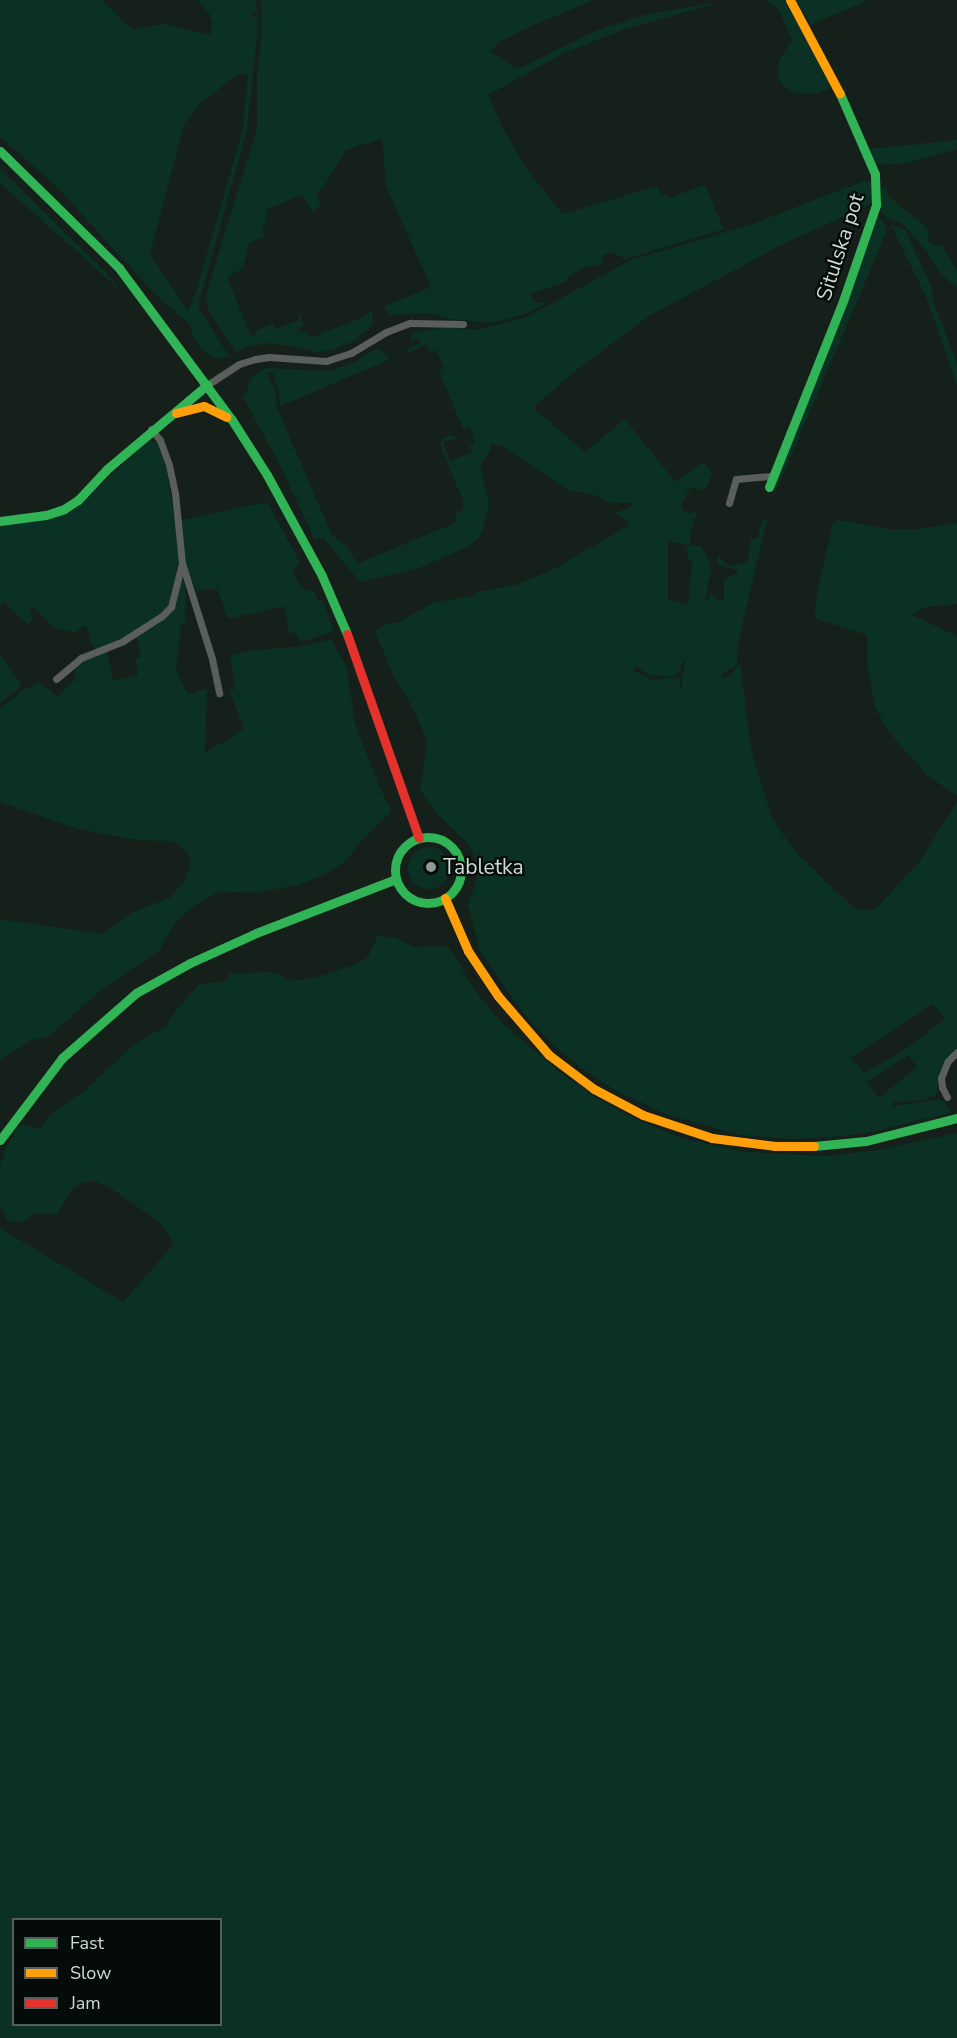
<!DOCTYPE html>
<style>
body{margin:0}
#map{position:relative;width:957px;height:2038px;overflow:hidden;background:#16201b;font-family:"Nunito Sans",sans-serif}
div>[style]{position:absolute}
.green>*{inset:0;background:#0a3123}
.round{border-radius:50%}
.street>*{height:7px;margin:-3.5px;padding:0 3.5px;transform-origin:3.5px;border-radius:3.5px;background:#5b5f5c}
.fast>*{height:9px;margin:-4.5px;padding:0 4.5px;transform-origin:4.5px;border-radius:4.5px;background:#30b455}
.fast>.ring{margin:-4.5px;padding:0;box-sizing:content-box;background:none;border:9px solid #30b455;border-radius:50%}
.slow>*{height:9px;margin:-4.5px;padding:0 4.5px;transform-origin:4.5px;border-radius:4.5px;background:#ff9f0a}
.jam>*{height:9px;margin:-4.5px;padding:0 4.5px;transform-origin:4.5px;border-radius:4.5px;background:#e5322d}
.dots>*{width:16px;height:16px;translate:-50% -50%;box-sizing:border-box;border:3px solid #050b08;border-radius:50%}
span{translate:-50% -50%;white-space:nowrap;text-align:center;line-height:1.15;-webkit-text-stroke:4.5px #050b08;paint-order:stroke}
.street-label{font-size:21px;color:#d0dbd6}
.poi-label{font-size:21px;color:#d0dbd6}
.left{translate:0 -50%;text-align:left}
.legend{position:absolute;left:12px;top:1918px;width:210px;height:108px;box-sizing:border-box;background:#050b08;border:2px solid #565e5a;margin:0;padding:8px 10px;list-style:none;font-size:18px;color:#d0dbd6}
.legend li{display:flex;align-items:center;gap:12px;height:30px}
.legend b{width:30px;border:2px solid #565e5a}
</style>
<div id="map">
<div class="green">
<i style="clip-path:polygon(evenodd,0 0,103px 0,132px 30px,163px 24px,210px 35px,212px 23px,210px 15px,198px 0,256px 0,257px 14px,252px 14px,252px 17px,257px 17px,257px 36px,247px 130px,200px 298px,195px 298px,200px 300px,199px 309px,229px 356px,221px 359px,210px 356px,201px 348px,192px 335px,190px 324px,159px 298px,52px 182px,0 137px,0 0,237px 74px,248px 74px,243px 129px,197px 288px,188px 311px,150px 254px,184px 124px,198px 106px,237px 74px)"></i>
<i style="clip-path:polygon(261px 0,595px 0,531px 26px,498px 43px,490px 51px,516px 68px,522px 67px,595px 31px,644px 15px,712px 3px,711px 5px,625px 29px,564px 53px,488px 95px,502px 126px,525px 167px,563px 214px,657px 186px,662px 196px,667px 195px,669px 198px,705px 185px,724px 229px,625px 259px,612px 252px,602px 256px,604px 261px,602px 264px,585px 267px,568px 277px,566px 282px,529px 294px,536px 303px,549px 302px,526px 314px,492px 323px,451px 319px,429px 313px,394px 315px,388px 313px,381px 302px,385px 306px,431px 287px,386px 186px,382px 138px,346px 150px,323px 188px,316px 193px,321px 206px,311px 211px,302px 194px,266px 210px,267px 217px,262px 230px,265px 236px,249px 243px,243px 268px,227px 277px,251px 336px,256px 334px,255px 331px,273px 324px,276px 329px,299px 320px,299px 312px,304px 325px,298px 328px,301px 334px,307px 331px,311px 338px,370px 314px,369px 306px,373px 315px,372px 325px,354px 341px,333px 350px,318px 352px,273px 343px,253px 345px,236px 352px,210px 313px,206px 303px,207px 292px,257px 128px,257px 76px,262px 30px)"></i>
<i style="clip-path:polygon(767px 0,786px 0,831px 88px,818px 93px,795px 93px,784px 86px,777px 76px,779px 60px,792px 40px,779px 10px)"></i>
<i style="clip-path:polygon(796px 0,868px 0,811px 25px)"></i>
<i style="clip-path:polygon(957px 140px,956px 149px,907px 163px,885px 165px,874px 163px,869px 149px)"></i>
<i style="clip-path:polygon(0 169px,106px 272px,121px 291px,0 183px)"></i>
<i style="clip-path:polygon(evenodd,864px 181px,872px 181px,874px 185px,873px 203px,785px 243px,649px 316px,575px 371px,533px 408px,585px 452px,625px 419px,675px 482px,703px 462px,712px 473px,705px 490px,691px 487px,681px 504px,682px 509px,689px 513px,697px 512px,690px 534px,690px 546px,701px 546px,709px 560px,711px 569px,705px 599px,709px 600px,711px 594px,719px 601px,724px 600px,724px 579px,737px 574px,738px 571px,717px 564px,718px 555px,729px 566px,748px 562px,751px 539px,757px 539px,763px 518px,767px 520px,738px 643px,737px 665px,721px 675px,724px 678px,731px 674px,740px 664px,752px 754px,772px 818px,795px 852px,855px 909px,874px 910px,883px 901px,920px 861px,957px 802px,957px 1048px,939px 1078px,936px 1095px,922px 1100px,893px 1102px,892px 1106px,938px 1100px,944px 1101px,952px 1112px,872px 1132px,832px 1137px,793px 1139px,741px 1135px,668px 1115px,615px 1090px,577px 1065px,544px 1036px,524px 1014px,480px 951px,468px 905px,477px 878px,475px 858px,469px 845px,439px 816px,420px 790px,427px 741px,413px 708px,395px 679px,375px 631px,383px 625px,399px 622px,435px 602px,474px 596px,476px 592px,516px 585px,554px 569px,627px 526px,628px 521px,616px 513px,633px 506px,633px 503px,612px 503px,592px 494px,570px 491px,504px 447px,490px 444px,491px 450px,480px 465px,489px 504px,483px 531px,477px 540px,467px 547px,419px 568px,360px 582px,323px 537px,315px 540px,277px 459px,243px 397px,247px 393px,249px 382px,254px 375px,265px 368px,330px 371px,355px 362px,374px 350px,380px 349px,386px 355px,389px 360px,280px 406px,279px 391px,272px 371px,267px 373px,276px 394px,277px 408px,332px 535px,347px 547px,357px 564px,457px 522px,455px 515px,463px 508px,463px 501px,440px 444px,442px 439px,451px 435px,458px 438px,459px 442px,455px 438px,443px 443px,450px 461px,472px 452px,469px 446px,475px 444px,470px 428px,463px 429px,439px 371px,444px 368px,436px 350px,430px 352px,427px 344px,409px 352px,405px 350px,420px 343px,418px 338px,411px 341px,411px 333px,447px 327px,477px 330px,527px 317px,631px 260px,750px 225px,864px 181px,668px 541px,687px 545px,688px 557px,692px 561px,688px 604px,668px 600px,668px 541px,864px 181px,684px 658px,685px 673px,682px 674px,682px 687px,680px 688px,680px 677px,652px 680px,634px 671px,636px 666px,647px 674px,671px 677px,679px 672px,684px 658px,864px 181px,933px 1004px,945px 1019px,904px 1050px,864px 1073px,851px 1058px,933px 1004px,864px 181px,908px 1055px,917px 1067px,879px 1098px,867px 1082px,908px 1055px)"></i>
<i style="clip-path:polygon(882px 187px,885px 187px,889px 196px,913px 217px,920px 221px,929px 232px,928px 241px,933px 245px,942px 246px,957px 270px,957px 288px,941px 274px,927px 252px,902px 223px,887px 218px,881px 212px)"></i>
<i style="clip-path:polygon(877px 215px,885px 224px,887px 231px,774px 496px,777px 478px)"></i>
<i style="clip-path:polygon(891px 225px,905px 230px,933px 290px,931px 294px,957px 365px,957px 385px,927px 299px)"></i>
<i style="clip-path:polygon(149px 440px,158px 443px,167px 470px,180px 556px,168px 607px,139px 630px,96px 649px,89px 640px,90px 631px,84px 625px,75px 633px,53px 627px,32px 605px,29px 611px,34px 619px,27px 625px,5px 602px,0 606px,0 525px,81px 503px)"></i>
<i style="clip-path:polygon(267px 502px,300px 563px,293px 570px,296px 579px,303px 589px,314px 592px,318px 602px,322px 600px,334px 631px,301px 642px,297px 634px,289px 632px,284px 606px,228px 619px,217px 589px,197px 591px,192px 584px,185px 560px,181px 520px)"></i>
<i style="clip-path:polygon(838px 520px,887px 529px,917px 529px,957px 523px,957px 604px,926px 607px,912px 615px,957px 636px,957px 796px,927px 775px,889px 732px,875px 707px,867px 665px,867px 635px,814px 618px,817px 592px,833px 523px)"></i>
<i style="clip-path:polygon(179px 578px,185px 579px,186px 591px,185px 622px,181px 623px,176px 671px,188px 695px,207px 688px,205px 755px,216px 745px,229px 740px,244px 728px,229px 689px,235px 690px,230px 656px,248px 651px,303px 646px,331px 639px,347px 669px,355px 724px,379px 786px,392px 811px,356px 847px,347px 860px,324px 875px,299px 885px,251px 893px,220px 891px,196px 904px,175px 923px,159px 951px,100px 991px,48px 1037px,32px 1040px,0 1060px,0 919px,102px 934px,133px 912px,170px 898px,185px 880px,191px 864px,188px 853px,173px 841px,139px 840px,78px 829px,0 802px,0 708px,25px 689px,40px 683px,58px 697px,73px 680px,78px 681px,74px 676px,77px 667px,92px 656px,107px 650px,113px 681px,138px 675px,135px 659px,141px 657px,136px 636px,165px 619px,173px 608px)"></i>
<i style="clip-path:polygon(0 655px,20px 682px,20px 687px,0 703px)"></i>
<i class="round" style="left:408px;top:847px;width:42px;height:42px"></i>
<i style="clip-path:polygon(evenodd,378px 935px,396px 938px,414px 947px,448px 946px,479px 996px,501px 1022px,562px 1074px,600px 1100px,637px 1120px,685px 1139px,745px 1152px,828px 1156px,884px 1149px,957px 1133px,957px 2038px,0 2038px,0 1228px,123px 1302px,174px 1244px,167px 1231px,156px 1219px,107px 1186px,94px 1181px,82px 1183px,70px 1191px,57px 1215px,51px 1213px,35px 1214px,21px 1223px,6px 1220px,4px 1210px,0 1208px,0 1166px,6px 1148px,18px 1127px,23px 1124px,39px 1129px,53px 1112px,83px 1092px,135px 1044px,166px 1026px,176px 1010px,199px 985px,229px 980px,229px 974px,268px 972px,281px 974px,285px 979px,295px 981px,317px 977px,357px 964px,368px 957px,378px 935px,14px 1920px,220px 1920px,220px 2024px,14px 2024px,14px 1920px)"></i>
</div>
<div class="street">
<i style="left:207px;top:385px;width:38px;rotate:-33deg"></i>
<i style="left:239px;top:364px;width:17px;rotate:-17deg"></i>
<i style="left:255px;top:359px;width:14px;rotate:-8deg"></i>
<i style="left:269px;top:357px;width:57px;rotate:4deg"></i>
<i style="left:326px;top:361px;width:26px;rotate:-18deg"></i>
<i style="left:351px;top:353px;width:41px;rotate:-31deg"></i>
<i style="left:386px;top:332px;width:26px;rotate:-21deg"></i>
<i style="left:410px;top:323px;width:53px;rotate:1.1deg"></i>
<i style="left:151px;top:429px;width:14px;rotate:51deg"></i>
<i style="left:160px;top:440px;width:27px;rotate:70deg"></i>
<i style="left:169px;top:465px;width:29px;rotate:78deg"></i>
<i style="left:175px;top:493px;width:70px;rotate:84.3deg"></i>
<i style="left:182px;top:563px;width:101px;rotate:72.6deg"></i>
<i style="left:212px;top:659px;width:35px;rotate:78deg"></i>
<i style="left:729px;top:503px;width:25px;rotate:-74deg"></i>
<i style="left:736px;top:479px;width:36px;rotate:-5deg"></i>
<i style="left:56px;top:679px;width:33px;rotate:-40deg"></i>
<i style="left:81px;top:658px;width:45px;rotate:-22deg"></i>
<i style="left:123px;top:641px;width:46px;rotate:-32.7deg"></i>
<i style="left:162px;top:616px;width:13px;rotate:-45deg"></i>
<i style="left:171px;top:607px;width:45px;rotate:-76deg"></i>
<i style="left:947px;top:1097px;width:11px;rotate:-117deg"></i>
<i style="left:942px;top:1087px;width:9px;rotate:-96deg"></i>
<i style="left:941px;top:1078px;width:18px;rotate:-68deg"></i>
<i style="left:948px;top:1061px;width:13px;rotate:-45deg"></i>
</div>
<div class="fast">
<i style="left:0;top:151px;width:167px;rotate:44.5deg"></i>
<i style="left:119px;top:268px;width:189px;rotate:53.4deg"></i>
<i style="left:232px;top:420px;width:65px;rotate:57.5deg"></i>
<i style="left:267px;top:475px;width:115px;rotate:61.4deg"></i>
<i style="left:322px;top:576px;width:63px;rotate:66.7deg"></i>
<i style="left:769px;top:487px;width:200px;rotate:-68.3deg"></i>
<i style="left:843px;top:301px;width:102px;rotate:-71deg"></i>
<i style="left:876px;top:205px;width:31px;rotate:-92deg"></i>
<i style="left:875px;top:174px;width:87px;rotate:-113.6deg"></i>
<i style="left:0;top:521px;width:46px;rotate:-7.4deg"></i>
<i style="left:46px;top:515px;width:19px;rotate:-18deg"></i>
<i style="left:64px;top:509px;width:17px;rotate:-33deg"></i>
<i style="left:78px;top:500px;width:42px;rotate:-46.9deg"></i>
<i style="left:107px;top:469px;width:131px;rotate:-40deg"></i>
<i class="ring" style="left:395px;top:837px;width:57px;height:57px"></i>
<i style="left:0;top:1140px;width:103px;rotate:-52.9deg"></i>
<i style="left:62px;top:1058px;width:98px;rotate:-41.3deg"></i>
<i style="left:136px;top:993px;width:62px;rotate:-29.1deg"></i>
<i style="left:190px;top:963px;width:72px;rotate:-24.4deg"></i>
<i style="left:256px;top:933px;width:150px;rotate:-21.1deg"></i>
<i style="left:814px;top:1146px;width:52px;rotate:-5.5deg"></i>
<i style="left:866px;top:1141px;width:94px;rotate:-14.2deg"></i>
</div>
<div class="slow">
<i style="left:790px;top:0;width:106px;rotate:62deg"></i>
<i style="left:176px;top:413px;width:29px;rotate:-14deg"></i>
<i style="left:204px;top:406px;width:25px;rotate:26deg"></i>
<i style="left:445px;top:898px;width:58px;rotate:66.5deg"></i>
<i style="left:468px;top:951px;width:54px;rotate:56.3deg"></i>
<i style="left:498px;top:996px;width:78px;rotate:49.2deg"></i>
<i style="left:549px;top:1055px;width:56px;rotate:37.1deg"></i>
<i style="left:594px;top:1089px;width:55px;rotate:28deg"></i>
<i style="left:643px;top:1115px;width:73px;rotate:18.4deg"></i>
<i style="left:712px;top:1138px;width:64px;rotate:7.2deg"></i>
<i style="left:775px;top:1146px;width:39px"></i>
</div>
<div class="jam">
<i style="left:347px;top:634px;width:216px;rotate:70.6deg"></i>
</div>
<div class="dots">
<i style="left:431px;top:867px;background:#8f9a95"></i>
</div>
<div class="street-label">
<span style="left:840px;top:247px;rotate:-72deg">Situlska pot</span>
</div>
<div class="poi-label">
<span class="left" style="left:443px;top:867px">Tabletka</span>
</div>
<ul class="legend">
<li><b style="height:8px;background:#30b455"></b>Fast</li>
<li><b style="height:8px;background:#ff9f0a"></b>Slow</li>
<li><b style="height:8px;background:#e5322d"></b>Jam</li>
</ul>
</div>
